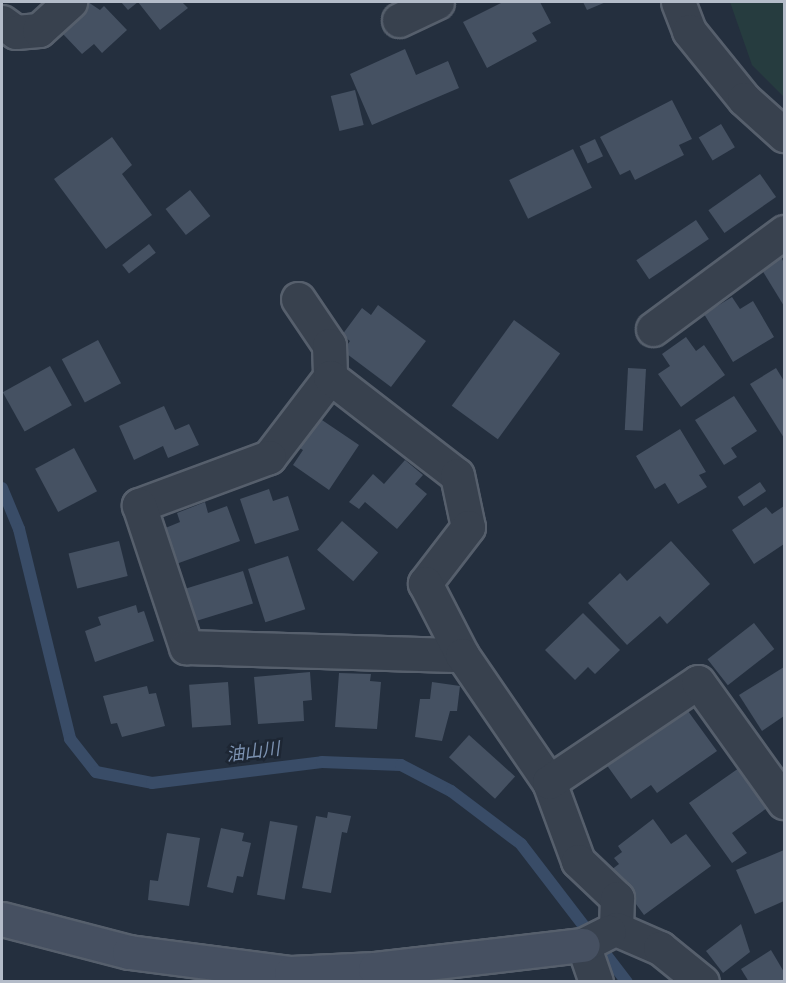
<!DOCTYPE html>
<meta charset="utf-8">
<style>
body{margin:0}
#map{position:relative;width:786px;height:983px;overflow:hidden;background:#242f3e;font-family:Raleway,"Noto Sans JP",sans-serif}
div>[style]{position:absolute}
.green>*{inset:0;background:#263c3f}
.stream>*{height:12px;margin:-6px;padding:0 6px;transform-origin:6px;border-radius:6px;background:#394c67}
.building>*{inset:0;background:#455162;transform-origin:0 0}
.roads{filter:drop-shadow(2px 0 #565f6c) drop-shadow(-2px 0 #565f6c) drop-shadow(0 2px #565f6c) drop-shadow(0 -2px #565f6c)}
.street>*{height:33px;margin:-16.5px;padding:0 16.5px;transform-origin:16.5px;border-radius:16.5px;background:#38414e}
.secondary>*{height:33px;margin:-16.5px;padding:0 16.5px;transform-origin:16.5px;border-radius:16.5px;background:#465061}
span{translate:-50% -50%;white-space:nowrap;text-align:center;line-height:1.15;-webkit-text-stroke:5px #1d2633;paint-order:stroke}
.water-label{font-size:18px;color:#7c92b1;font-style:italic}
.frame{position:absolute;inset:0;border:3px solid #b4bcc9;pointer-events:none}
</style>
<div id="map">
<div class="green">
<i style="clip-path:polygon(730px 2px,784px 2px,784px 97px,752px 65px)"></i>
</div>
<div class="stream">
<i style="left:2px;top:488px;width:44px;rotate:67.5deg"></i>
<i style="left:19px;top:529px;width:216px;rotate:76.3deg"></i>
<i style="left:70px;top:739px;width:42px;rotate:51.8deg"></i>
<i style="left:96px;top:772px;width:57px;rotate:11.1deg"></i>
<i style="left:152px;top:783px;width:171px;rotate:-7deg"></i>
<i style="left:322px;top:762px;width:79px;rotate:2.2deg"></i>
<i style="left:401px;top:765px;width:56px;rotate:27.5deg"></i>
<i style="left:451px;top:791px;width:88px;rotate:37.1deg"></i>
<i style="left:521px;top:844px;width:174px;rotate:52.5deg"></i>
</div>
<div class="building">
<i style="clip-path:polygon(88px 2px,100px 10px,104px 6px,127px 30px,102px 53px,94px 44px,82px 54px,63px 34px,84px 15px,79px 10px)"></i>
<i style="clip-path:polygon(121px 2px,182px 2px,188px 8px,160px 30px,138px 2px,128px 10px)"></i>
<i style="clip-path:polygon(503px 2px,540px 2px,551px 23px,532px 33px,537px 41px,487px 68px,463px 22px)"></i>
<i style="clip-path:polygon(583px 2px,606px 2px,587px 10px)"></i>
<i style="clip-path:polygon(405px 49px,416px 75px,448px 61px,459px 88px,372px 125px,350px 74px)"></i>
<i style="left:355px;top:90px;width:36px;height:25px;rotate:76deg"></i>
<i style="clip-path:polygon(672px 100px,692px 139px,679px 145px,684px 155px,635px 180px,630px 170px,620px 175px,600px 137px)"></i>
<i style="left:721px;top:124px;width:27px;height:26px;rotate:59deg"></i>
<i style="clip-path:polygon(112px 137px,132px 165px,122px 174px,152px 215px,106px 249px,54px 179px)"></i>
<i style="left:595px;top:139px;width:19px;height:17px;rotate:65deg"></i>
<i style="left:573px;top:149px;width:43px;height:71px;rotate:64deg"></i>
<i style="left:760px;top:174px;width:28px;height:63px;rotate:55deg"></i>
<i style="left:190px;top:190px;width:33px;height:31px;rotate:52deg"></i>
<i style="left:696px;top:220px;width:23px;height:72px;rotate:56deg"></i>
<i style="left:149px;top:244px;width:11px;height:34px;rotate:52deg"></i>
<i style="clip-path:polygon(781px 257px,784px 263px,784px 306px,762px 270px)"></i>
<i style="clip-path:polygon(732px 297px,740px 309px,753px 301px,774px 337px,733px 362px,704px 314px)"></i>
<i style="clip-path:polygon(378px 305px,426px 341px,391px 387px,343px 351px,350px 341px,342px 335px,362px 308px,371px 315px)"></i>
<i style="left:514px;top:320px;width:57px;height:106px;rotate:36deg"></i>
<i style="clip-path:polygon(686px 337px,696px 351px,704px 345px,725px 375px,681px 407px,658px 374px,670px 366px,662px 354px)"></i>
<i style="left:98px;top:340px;width:49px;height:41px;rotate:62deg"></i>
<i style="left:50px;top:366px;width:45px;height:54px;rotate:61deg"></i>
<i style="left:628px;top:368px;width:18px;height:62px;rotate:3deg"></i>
<i style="clip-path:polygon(776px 368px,784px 381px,784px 438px,750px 384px)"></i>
<i style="clip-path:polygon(734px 396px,757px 431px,731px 448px,737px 457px,724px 465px,695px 420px)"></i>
<i style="clip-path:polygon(164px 406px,175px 430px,189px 424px,199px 445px,168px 458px,163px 446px,134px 460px,119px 426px)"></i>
<i style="clip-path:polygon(319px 418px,359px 445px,329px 490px,293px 465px,303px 450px,298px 447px)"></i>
<i style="clip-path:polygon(680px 429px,706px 472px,699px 475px,707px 487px,678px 504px,665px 483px,655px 489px,636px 456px)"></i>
<i style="left:74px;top:448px;width:49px;height:44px;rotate:62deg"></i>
<i style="clip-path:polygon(405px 460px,423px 475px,415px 484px,427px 494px,397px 529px,365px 502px,359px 509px,349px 502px,373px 474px,384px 484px)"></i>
<i style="left:760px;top:482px;width:11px;height:27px;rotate:56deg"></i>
<i style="clip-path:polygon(269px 489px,273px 501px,288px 496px,299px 530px,255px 544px,240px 499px)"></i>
<i style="clip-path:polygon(205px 502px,208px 513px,227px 506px,240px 541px,176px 564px,163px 529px,180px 522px,177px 513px)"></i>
<i style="clip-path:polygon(784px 506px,784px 544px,754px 564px,732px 530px,766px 507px,772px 514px)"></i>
<i style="left:342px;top:521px;width:48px;height:38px;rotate:41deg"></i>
<i style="left:119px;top:541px;width:36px;height:52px;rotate:76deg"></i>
<i style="clip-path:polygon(671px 541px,710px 584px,667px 624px,660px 616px,627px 645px,588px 603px,620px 573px,627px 581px)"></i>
<i style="left:288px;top:556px;width:56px;height:42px;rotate:72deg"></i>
<i style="left:243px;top:571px;width:34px;height:62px;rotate:73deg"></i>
<i style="clip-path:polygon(136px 605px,138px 613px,144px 611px,154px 641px,95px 662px,85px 631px,101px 625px,98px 617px)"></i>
<i style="clip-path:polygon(583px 613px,620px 650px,595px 674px,588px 667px,575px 680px,545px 650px)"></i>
<i style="left:754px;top:623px;width:33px;height:59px;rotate:52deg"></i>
<i style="clip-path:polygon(784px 667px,784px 716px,762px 731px,739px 695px)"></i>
<i style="clip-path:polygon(310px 672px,312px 700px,303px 701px,304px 721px,258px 724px,254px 677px)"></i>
<i style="clip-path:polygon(339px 673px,371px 674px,370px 681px,381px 682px,377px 729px,335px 727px)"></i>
<i style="left:228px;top:682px;width:43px;height:39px;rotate:86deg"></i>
<i style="clip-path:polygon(432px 682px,460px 686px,457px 711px,450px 711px,442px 741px,415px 737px,420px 699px,430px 699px)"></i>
<i style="clip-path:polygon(147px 686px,149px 694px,156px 693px,165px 726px,122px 737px,117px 723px,111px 724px,103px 696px)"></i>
<i style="clip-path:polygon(685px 707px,717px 751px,657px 793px,651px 785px,631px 799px,601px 757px)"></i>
<i style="left:469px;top:735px;width:62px;height:30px;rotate:42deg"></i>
<i style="clip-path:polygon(739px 768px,767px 808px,732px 833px,747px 853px,732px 863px,689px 803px)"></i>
<i style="clip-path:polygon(328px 812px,351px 816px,347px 833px,342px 832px,331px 893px,302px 888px,316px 816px,327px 818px)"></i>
<i style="clip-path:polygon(653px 819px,671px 844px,686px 834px,711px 866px,644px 915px,611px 870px,619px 864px,614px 858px,622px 852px,618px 846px)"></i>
<i style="left:270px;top:821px;width:28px;height:75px;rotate:10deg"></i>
<i style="clip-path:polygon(221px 828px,244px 833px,242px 841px,251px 843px,243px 877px,237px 876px,233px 893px,207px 887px)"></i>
<i style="clip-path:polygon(167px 833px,200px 838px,189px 906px,148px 900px,150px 880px,158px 881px)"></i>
<i style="clip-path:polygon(784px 850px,784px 901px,755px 914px,736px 870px)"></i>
<i style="clip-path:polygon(741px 924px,750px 952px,723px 973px,706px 951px)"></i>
<i style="clip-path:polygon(771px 950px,784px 972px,784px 982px,749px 982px,741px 969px)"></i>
</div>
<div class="roads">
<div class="street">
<i style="left:678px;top:2px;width:31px;rotate:69deg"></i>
<i style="left:689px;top:31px;width:87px;rotate:51deg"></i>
<i style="left:744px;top:99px;width:54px;rotate:42deg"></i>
<i style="left:399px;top:20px;width:42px;rotate:-25.3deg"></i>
<i style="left:2px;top:22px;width:17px;rotate:36deg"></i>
<i style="left:16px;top:32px;width:23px;rotate:-5deg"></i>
<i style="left:39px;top:30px;width:42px;rotate:-42.1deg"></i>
<i style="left:298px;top:299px;width:55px;rotate:56deg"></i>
<i style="left:329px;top:345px;width:32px;rotate:88deg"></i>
<i style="left:330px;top:377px;width:101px;rotate:127.3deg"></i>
<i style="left:269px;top:457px;width:139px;rotate:159.7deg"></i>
<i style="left:139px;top:505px;width:150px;rotate:71.7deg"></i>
<i style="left:186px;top:647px;width:276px;rotate:1.7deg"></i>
<i style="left:653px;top:329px;width:163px;rotate:-36.5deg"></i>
<i style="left:330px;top:377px;width:160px;rotate:37.7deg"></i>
<i style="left:457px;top:475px;width:53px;rotate:78.1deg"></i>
<i style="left:468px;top:527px;width:71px;rotate:127.5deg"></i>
<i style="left:425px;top:583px;width:81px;rotate:62.8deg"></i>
<i style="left:462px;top:655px;width:154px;rotate:55.6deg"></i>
<i style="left:549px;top:782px;width:84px;rotate:69.8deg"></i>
<i style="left:578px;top:861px;width:54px;rotate:43.5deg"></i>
<i style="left:617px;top:898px;width:31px;rotate:92deg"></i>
<i style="left:549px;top:782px;width:179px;rotate:-33.9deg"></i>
<i style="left:698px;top:682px;width:148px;rotate:54.4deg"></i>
<i style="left:616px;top:929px;width:48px;rotate:23.4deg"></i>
<i style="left:660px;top:948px;width:54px;rotate:39deg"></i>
<i style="left:596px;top:982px;width:39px;rotate:-109deg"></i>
<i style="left:583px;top:945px;width:29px;rotate:-27deg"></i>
</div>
<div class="secondary">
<i style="left:2px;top:919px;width:131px;rotate:14.6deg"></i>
<i style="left:129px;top:952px;width:163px;rotate:7.4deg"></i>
<i style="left:291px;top:973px;width:84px;rotate:-2.7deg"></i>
<i style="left:375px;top:969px;width:209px;rotate:-6.6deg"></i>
</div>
</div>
<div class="water-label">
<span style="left:253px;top:752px;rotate:-7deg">油山川</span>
</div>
<div class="frame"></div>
</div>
